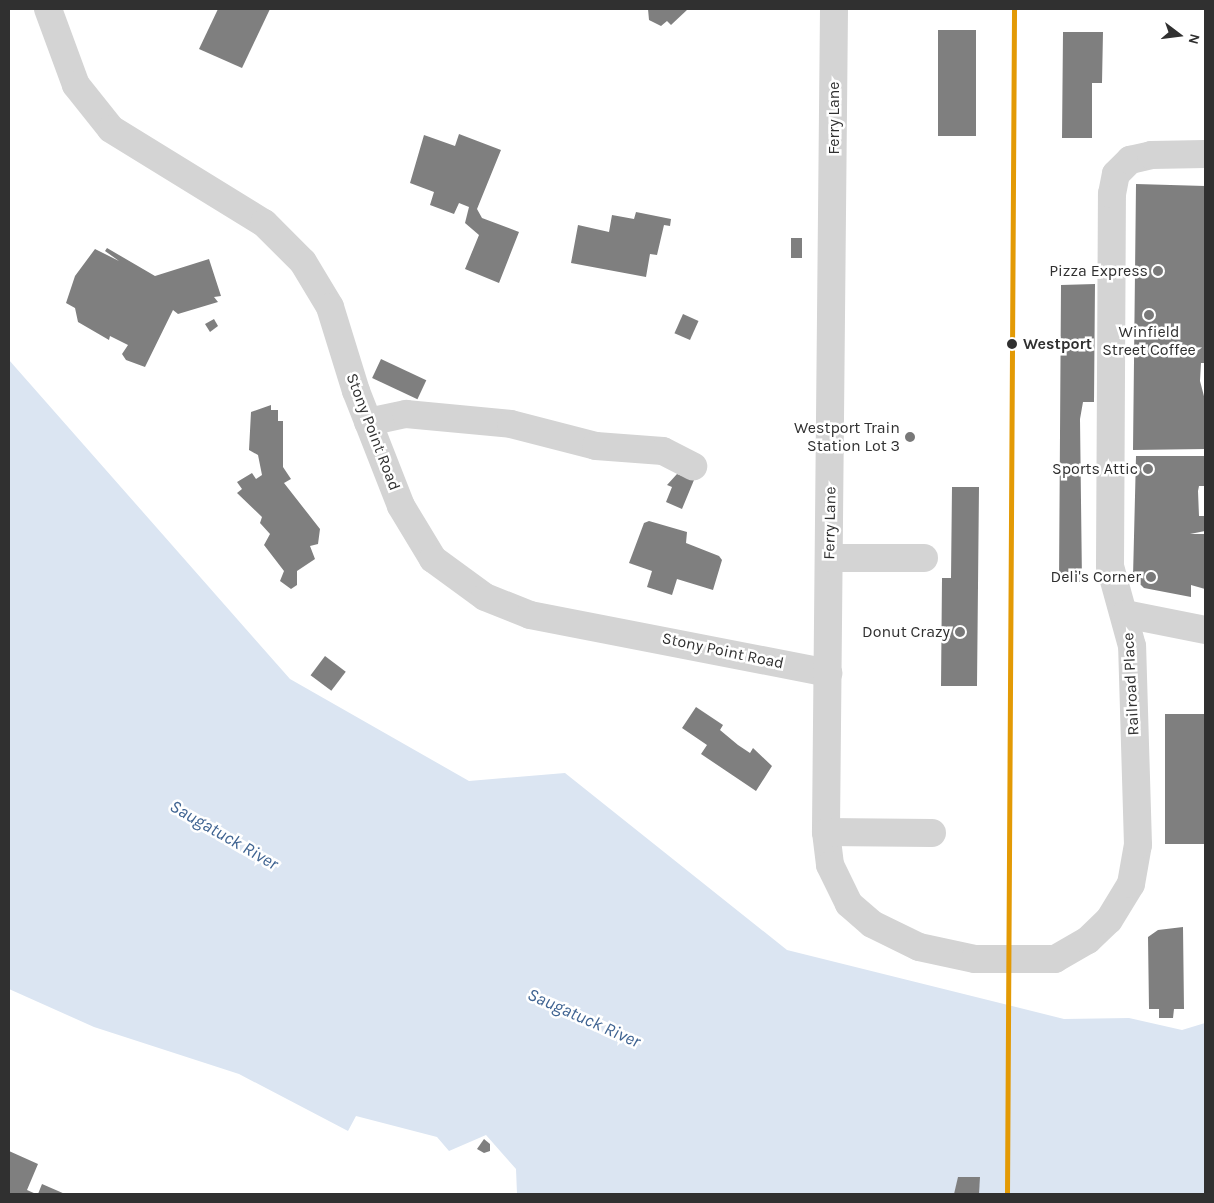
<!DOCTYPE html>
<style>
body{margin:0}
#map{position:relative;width:1214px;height:1203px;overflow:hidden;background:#fff;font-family:Karla,sans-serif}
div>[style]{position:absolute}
.water>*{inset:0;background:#dbe5f2}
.building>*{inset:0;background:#7f7f7f;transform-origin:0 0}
.minor>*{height:28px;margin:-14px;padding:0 14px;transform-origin:14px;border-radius:14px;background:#d4d4d4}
.rail-1>*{height:5px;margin:-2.5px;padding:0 2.5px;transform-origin:2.5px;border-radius:2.5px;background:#e39a05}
.dots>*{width:14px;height:14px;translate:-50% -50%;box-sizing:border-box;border:2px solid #fff;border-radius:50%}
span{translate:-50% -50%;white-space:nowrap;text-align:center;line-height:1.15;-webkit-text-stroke:5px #fff;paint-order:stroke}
.street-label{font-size:16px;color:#303030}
.poi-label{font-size:16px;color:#303030}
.right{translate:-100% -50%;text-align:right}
.stop-label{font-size:16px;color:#303030;font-weight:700}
.left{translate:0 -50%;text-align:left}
.water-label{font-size:18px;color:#3f6391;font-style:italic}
.frame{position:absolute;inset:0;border:10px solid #303030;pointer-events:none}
.north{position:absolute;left:1154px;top:10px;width:50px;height:50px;-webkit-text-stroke:4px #fff;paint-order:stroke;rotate:105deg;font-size:14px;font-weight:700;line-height:20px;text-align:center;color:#303030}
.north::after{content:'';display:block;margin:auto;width:18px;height:22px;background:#303030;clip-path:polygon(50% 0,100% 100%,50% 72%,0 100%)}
</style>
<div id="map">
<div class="water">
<i style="clip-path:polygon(9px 360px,290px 679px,469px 781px,565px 773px,787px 950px,1064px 1019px,1129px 1018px,1182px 1030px,1205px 1023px,1205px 1194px,517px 1194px,516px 1169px,486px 1135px,449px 1151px,437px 1137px,356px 1116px,348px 1131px,239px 1074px,94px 1027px,9px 989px)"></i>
</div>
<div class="building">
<i style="clip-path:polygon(218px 9px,270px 9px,242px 68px,199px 49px)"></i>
<i style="clip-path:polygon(648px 9px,688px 9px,671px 25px,667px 21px,661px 26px,649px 20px)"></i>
<i style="left:938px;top:30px;width:38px;height:106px"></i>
<i style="clip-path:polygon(1063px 32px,1103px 32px,1102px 83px,1092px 83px,1092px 138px,1062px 138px)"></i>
<i style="clip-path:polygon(459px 134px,501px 150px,477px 209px,482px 218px,519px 232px,499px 283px,465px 269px,479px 235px,465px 223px,469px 207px,459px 203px,454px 214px,430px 205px,434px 192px,410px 183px,424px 135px,455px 146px)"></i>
<i style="clip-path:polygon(1136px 184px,1205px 186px,1205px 363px,1201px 363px,1200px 381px,1205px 400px,1205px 449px,1133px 450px)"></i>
<i style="clip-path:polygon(636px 212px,671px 219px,670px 226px,664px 225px,657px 255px,650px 254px,646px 277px,571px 263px,578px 225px,609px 232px,612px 215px,634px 219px)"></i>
<i style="left:802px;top:238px;width:20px;height:11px;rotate:90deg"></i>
<i style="clip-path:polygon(107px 248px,155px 276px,209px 259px,221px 296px,214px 297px,218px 302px,178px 314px,173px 310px,145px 367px,126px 360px,122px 354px,128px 345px,110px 336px,109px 340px,78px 322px,75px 308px,66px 303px,75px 276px,95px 249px,119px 261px,105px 251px)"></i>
<i style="clip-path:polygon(1095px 284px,1094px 402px,1083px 402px,1080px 419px,1082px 582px,1059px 582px,1061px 285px)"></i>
<i style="left:683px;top:314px;width:17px;height:21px;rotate:24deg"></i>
<i style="clip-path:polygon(214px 319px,218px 326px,210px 332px,205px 324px)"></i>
<i style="left:381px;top:359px;width:50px;height:21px;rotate:25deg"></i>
<i style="clip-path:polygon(271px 405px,271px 410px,278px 410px,278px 421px,283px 421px,283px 467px,291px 479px,284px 483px,320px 529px,318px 544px,310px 546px,315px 559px,297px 571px,297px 585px,291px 589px,280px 581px,284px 571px,264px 545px,270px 534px,260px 523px,262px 517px,237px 493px,242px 489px,237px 482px,252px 473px,256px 479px,262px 475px,258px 455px,249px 450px,251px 412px)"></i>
<i style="clip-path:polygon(1136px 456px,1205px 456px,1205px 486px,1199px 486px,1198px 491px,1199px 516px,1205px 516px,1205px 531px,1190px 534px,1205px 534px,1205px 589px,1191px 585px,1191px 597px,1144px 588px,1133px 577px)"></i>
<i style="clip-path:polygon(677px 474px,694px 480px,682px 509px,666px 502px,672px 487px,667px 485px)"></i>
<i style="clip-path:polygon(952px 487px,979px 487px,977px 686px,941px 686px,942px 578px,951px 578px)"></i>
<i style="clip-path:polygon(649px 521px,687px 532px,686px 543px,719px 556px,722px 560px,713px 590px,677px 579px,672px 595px,647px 587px,652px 571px,629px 563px,644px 523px)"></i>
<i style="left:325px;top:656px;width:26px;height:24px;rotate:37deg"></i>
<i style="clip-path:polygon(696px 707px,723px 725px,720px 730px,738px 745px,750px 753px,753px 748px,772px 766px,756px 791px,701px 754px,707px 745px,682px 728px)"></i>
<i style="left:1165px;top:714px;width:40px;height:130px"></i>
<i style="clip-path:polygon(1183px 927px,1184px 1009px,1174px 1009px,1173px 1018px,1159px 1018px,1159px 1009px,1149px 1009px,1148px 937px,1158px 930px)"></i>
<i style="clip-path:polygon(484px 1139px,490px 1144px,490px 1151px,484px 1153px,477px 1149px)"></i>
<i style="clip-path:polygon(9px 1151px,38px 1164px,27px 1190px,36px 1194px,9px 1194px)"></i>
<i style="clip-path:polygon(958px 1177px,980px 1177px,979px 1194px,954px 1194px)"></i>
<i style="clip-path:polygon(42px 1184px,65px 1194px,38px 1194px)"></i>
</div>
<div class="minor">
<i style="left:48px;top:9px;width:81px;rotate:69.8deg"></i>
<i style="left:76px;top:85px;width:56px;rotate:51.5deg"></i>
<i style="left:111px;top:129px;width:180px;rotate:31.6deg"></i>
<i style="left:264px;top:223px;width:55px;rotate:45deg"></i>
<i style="left:303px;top:262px;width:52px;rotate:59deg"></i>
<i style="left:330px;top:307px;width:88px;rotate:72.8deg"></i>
<i style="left:356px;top:391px;width:123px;rotate:68.6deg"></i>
<i style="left:401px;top:506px;width:62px;rotate:58.9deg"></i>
<i style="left:433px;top:559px;width:64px;rotate:36.2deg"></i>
<i style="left:485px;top:597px;width:48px;rotate:21.8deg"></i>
<i style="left:530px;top:615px;width:304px;rotate:11deg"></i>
<i style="left:834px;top:9px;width:823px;rotate:90.56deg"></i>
<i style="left:826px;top:832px;width:33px;rotate:83deg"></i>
<i style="left:830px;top:865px;width:43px;rotate:64deg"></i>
<i style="left:849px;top:904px;width:30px;rotate:41deg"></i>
<i style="left:872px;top:924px;width:52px;rotate:26.1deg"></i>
<i style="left:919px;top:947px;width:57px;rotate:12.1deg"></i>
<i style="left:975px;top:959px;width:80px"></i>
<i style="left:1055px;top:959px;width:38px;rotate:-30deg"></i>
<i style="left:1088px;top:940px;width:29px;rotate:-44deg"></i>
<i style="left:1109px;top:920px;width:42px;rotate:-58.6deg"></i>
<i style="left:1131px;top:884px;width:40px;rotate:-80deg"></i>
<i style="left:1138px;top:845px;width:199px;rotate:-91.7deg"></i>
<i style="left:1132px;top:646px;width:83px;rotate:-105.4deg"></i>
<i style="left:1110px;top:566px;width:372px;rotate:-89.7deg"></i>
<i style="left:1112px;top:194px;width:20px;rotate:-79deg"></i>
<i style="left:1116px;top:174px;width:20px;rotate:-45deg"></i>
<i style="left:1130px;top:160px;width:22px;rotate:-13deg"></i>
<i style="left:1151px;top:155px;width:54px;rotate:-1.1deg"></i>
<i style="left:368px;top:422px;width:39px;rotate:-12deg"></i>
<i style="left:406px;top:414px;width:105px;rotate:5.4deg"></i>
<i style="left:511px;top:424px;width:88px;rotate:14.5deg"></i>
<i style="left:596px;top:446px;width:67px;rotate:4.3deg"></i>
<i style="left:663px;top:451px;width:34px;rotate:27deg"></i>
<i style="left:829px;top:558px;width:95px"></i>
<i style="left:1125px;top:614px;width:82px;rotate:11.3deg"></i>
<i style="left:826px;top:832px;width:106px;rotate:0.5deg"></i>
</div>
<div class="rail-1">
<i style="left:1007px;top:1194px;width:1185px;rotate:-89.66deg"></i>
</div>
<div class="dots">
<i style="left:1158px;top:271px;background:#787878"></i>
<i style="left:1149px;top:315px;background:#787878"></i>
<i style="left:1012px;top:344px;background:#303030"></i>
<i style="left:910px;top:437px;background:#787878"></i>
<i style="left:1148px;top:469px;background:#787878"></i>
<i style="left:1151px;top:577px;background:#787878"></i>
<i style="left:960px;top:632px;background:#787878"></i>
</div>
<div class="street-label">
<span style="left:834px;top:118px;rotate:-90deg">Ferry Lane</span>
<span style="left:373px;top:432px;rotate:69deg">Stony Point Road</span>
<span style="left:830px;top:523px;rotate:-89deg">Ferry Lane</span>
<span style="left:723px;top:651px;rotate:12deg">Stony Point Road</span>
<span style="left:1131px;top:684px;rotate:-93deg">Railroad Place</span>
</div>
<div class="poi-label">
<span class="right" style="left:1148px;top:271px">Pizza Express</span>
<span style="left:1149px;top:341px">Winfield<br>Street Coffee</span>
<span class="right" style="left:900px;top:437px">Westport Train<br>Station Lot 3</span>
<span class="right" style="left:1138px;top:469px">Sports Attic</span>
<span class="right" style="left:1141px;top:577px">Deli's Corner</span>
<span class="right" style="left:950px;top:632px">Donut Crazy</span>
</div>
<div class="stop-label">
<span class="left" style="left:1023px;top:344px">Westport</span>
</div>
<div class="water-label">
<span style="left:224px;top:835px;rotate:30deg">Saugatuck River</span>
<span style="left:584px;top:1018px;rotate:24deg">Saugatuck River</span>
</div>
<div class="frame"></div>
<div class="north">N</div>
</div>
